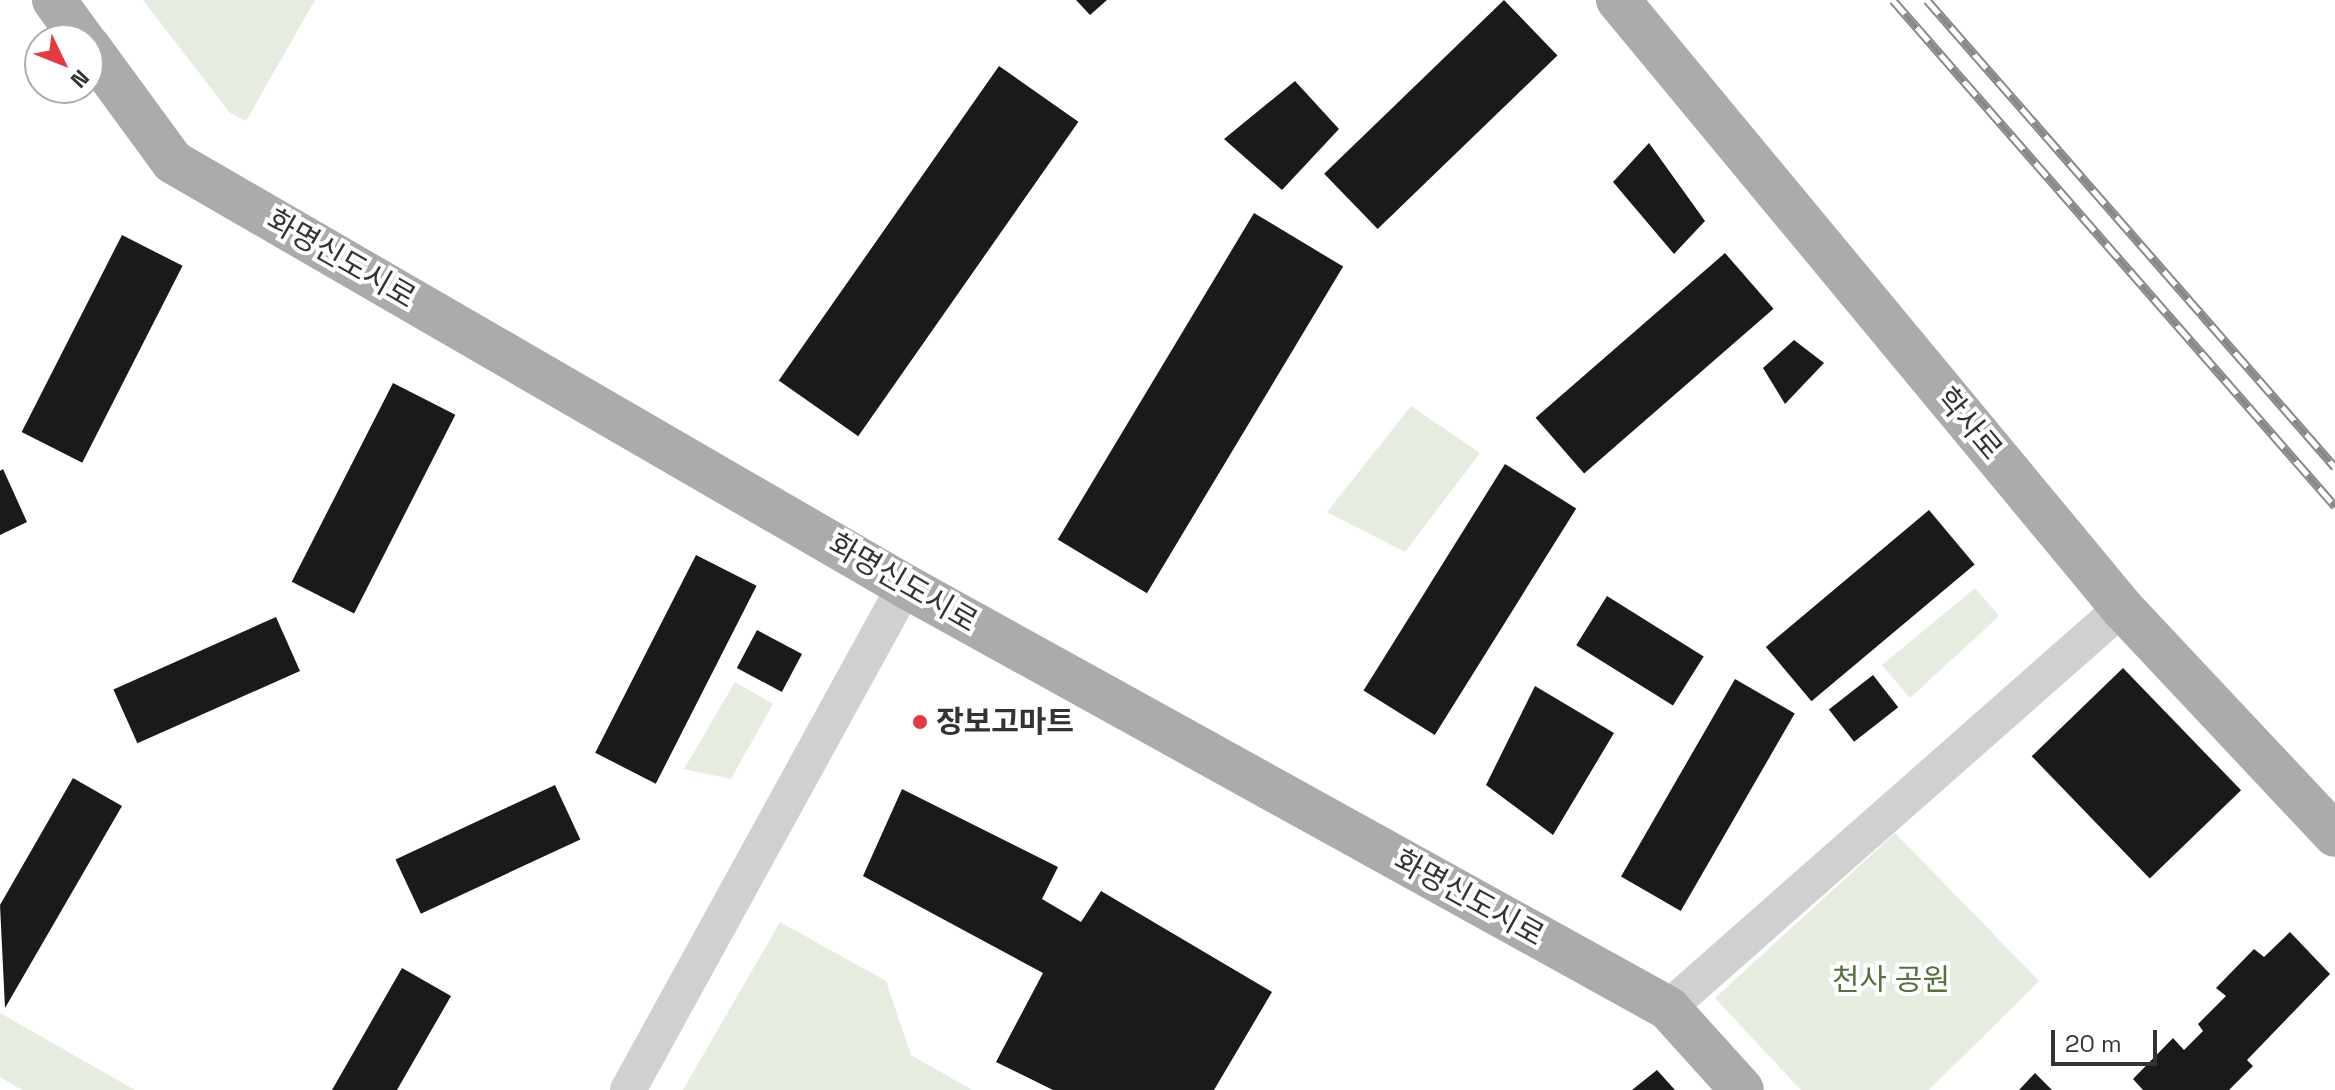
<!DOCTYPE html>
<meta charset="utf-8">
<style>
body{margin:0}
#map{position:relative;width:2335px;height:1090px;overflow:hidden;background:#fff;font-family:"Space Grotesk","Noto Sans KR",sans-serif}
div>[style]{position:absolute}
.green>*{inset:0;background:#e6ecdf}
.building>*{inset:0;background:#1a1a1a;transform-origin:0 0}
.minor>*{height:36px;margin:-18px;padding:0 18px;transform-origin:18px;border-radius:18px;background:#d0d0d0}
.major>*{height:44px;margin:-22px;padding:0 22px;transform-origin:22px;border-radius:22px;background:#ababab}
.rail>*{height:9px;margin-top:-4.5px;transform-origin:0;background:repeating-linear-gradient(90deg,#fff 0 18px,#888 0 36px);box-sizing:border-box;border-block:2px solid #888}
.dots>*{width:22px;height:22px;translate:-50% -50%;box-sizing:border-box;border:4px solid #fff;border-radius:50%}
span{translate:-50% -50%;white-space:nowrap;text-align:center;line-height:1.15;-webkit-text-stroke:8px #fff;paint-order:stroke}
.street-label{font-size:30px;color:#333}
.poi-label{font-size:30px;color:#333;font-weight:700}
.left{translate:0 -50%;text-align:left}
.park-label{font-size:30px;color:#56703f}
.north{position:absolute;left:24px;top:24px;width:80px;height:80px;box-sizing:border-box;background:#fff;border:2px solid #adadad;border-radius:50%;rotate:133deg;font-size:22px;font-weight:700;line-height:32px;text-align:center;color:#333}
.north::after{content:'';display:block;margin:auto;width:28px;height:36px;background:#e63946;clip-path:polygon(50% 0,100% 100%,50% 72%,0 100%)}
.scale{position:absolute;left:2051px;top:1030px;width:106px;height:36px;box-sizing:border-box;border:4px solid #333;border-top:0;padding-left:10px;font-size:24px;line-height:28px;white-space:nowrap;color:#333;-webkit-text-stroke:6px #fff;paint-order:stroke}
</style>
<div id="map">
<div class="green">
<i style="clip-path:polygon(143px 0,315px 0,246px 121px,230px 113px)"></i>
<i style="clip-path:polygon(1411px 406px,1480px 453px,1405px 552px,1327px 512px)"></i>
<i style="clip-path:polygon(1975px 588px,1999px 616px,1910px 698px,1882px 665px)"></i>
<i style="clip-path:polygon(735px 682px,773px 704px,731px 779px,684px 769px)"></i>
<i style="clip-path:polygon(1895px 833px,2039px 981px,1929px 1090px,1801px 1090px,1715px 998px)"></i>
<i style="clip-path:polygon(780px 922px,886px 981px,911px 1055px,972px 1090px,683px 1090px)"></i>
<i style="clip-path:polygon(0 1013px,135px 1090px,22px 1090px,0 1077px)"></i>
</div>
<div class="building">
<i style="clip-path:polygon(1076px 0,1107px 0,1090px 15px)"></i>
<i style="left:1504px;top:0;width:77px;height:250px;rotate:46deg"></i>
<i style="left:999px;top:66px;width:97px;height:384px;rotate:35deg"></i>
<i style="clip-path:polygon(1295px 81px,1339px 129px,1282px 190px,1224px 139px)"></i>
<i style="clip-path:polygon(1649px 143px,1705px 221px,1674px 254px,1613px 182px)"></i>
<i style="left:1254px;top:213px;width:104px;height:381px;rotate:31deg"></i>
<i style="left:122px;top:235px;width:68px;height:221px;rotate:27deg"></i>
<i style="left:1725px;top:253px;width:74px;height:251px;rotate:49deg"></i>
<i style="clip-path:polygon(1794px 340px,1824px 363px,1785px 404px,1763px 368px)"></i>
<i style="left:393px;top:383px;width:70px;height:223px;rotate:27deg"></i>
<i style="left:1505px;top:464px;width:84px;height:267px;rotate:32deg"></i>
<i style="clip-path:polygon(3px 469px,27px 522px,0 535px,0 471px)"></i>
<i style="left:1929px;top:510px;width:71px;height:213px;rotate:50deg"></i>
<i style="left:696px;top:555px;width:68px;height:222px;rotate:27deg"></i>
<i style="left:1607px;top:596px;width:114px;height:58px;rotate:32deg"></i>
<i style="left:276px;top:617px;width:59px;height:178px;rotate:66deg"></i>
<i style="left:757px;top:630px;width:51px;height:43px;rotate:28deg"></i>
<i style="left:2123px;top:668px;width:170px;height:127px;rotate:46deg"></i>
<i style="left:1873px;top:675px;width:41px;height:56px;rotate:52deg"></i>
<i style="left:1735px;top:679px;width:69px;height:228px;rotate:30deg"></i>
<i style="clip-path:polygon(1535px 686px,1614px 733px,1553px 835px,1486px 785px)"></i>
<i style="clip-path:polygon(73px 778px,122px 806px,5px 1008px,0 905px)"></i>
<i style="left:555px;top:785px;width:60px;height:176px;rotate:65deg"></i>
<i style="clip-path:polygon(902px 789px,1058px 867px,1042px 899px,1081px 922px,1101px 891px,1272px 992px,1214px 1090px,1053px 1090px,996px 1062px,1043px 973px,863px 876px)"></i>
<i style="clip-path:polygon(2290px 932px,2330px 974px,2247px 1060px,2253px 1066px,2229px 1090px,2143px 1090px,2133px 1079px,2173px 1038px,2184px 1050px,2203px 1031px,2198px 1024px,2226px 996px,2216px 988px,2254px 949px,2264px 957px)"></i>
<i style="clip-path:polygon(402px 968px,451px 996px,397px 1090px,332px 1090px)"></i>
<i style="clip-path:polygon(1657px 1070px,1675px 1090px,1632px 1090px)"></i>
<i style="clip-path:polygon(2035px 1073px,2052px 1090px,2019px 1090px)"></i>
</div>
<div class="minor">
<i style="left:1668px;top:1008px;width:605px;rotate:-41.38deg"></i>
<i style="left:628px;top:1090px;width:575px;rotate:-61.21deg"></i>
</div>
<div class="major">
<i style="left:54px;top:0;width:49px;rotate:54.1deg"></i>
<i style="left:1618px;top:0;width:790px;rotate:50.34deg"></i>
<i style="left:2122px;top:608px;width:311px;rotate:46.8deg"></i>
<i style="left:88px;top:46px;width:144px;rotate:53.8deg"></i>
<i style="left:173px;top:162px;width:846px;rotate:30.08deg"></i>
<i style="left:905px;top:586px;width:872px;rotate:28.95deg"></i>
<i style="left:1668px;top:1008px;width:110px;rotate:47.9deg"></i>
</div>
<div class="rail">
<i style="left:1893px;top:0;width:672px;rotate:48.86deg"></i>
<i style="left:1927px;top:0;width:620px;rotate:48.86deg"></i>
</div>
<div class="dots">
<i style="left:920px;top:722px;background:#e63946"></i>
</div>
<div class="street-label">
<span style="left:341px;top:259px;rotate:30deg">화명신도시로</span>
<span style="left:1969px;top:424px;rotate:50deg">학사로</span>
<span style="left:903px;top:583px;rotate:30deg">화명신도시로</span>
<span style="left:1469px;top:898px;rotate:29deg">화명신도시로</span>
</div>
<div class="poi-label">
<span class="left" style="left:936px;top:722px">장보고마트</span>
</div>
<div class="park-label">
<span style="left:1891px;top:980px">천사 공원</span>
</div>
<div class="north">N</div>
<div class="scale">20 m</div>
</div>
